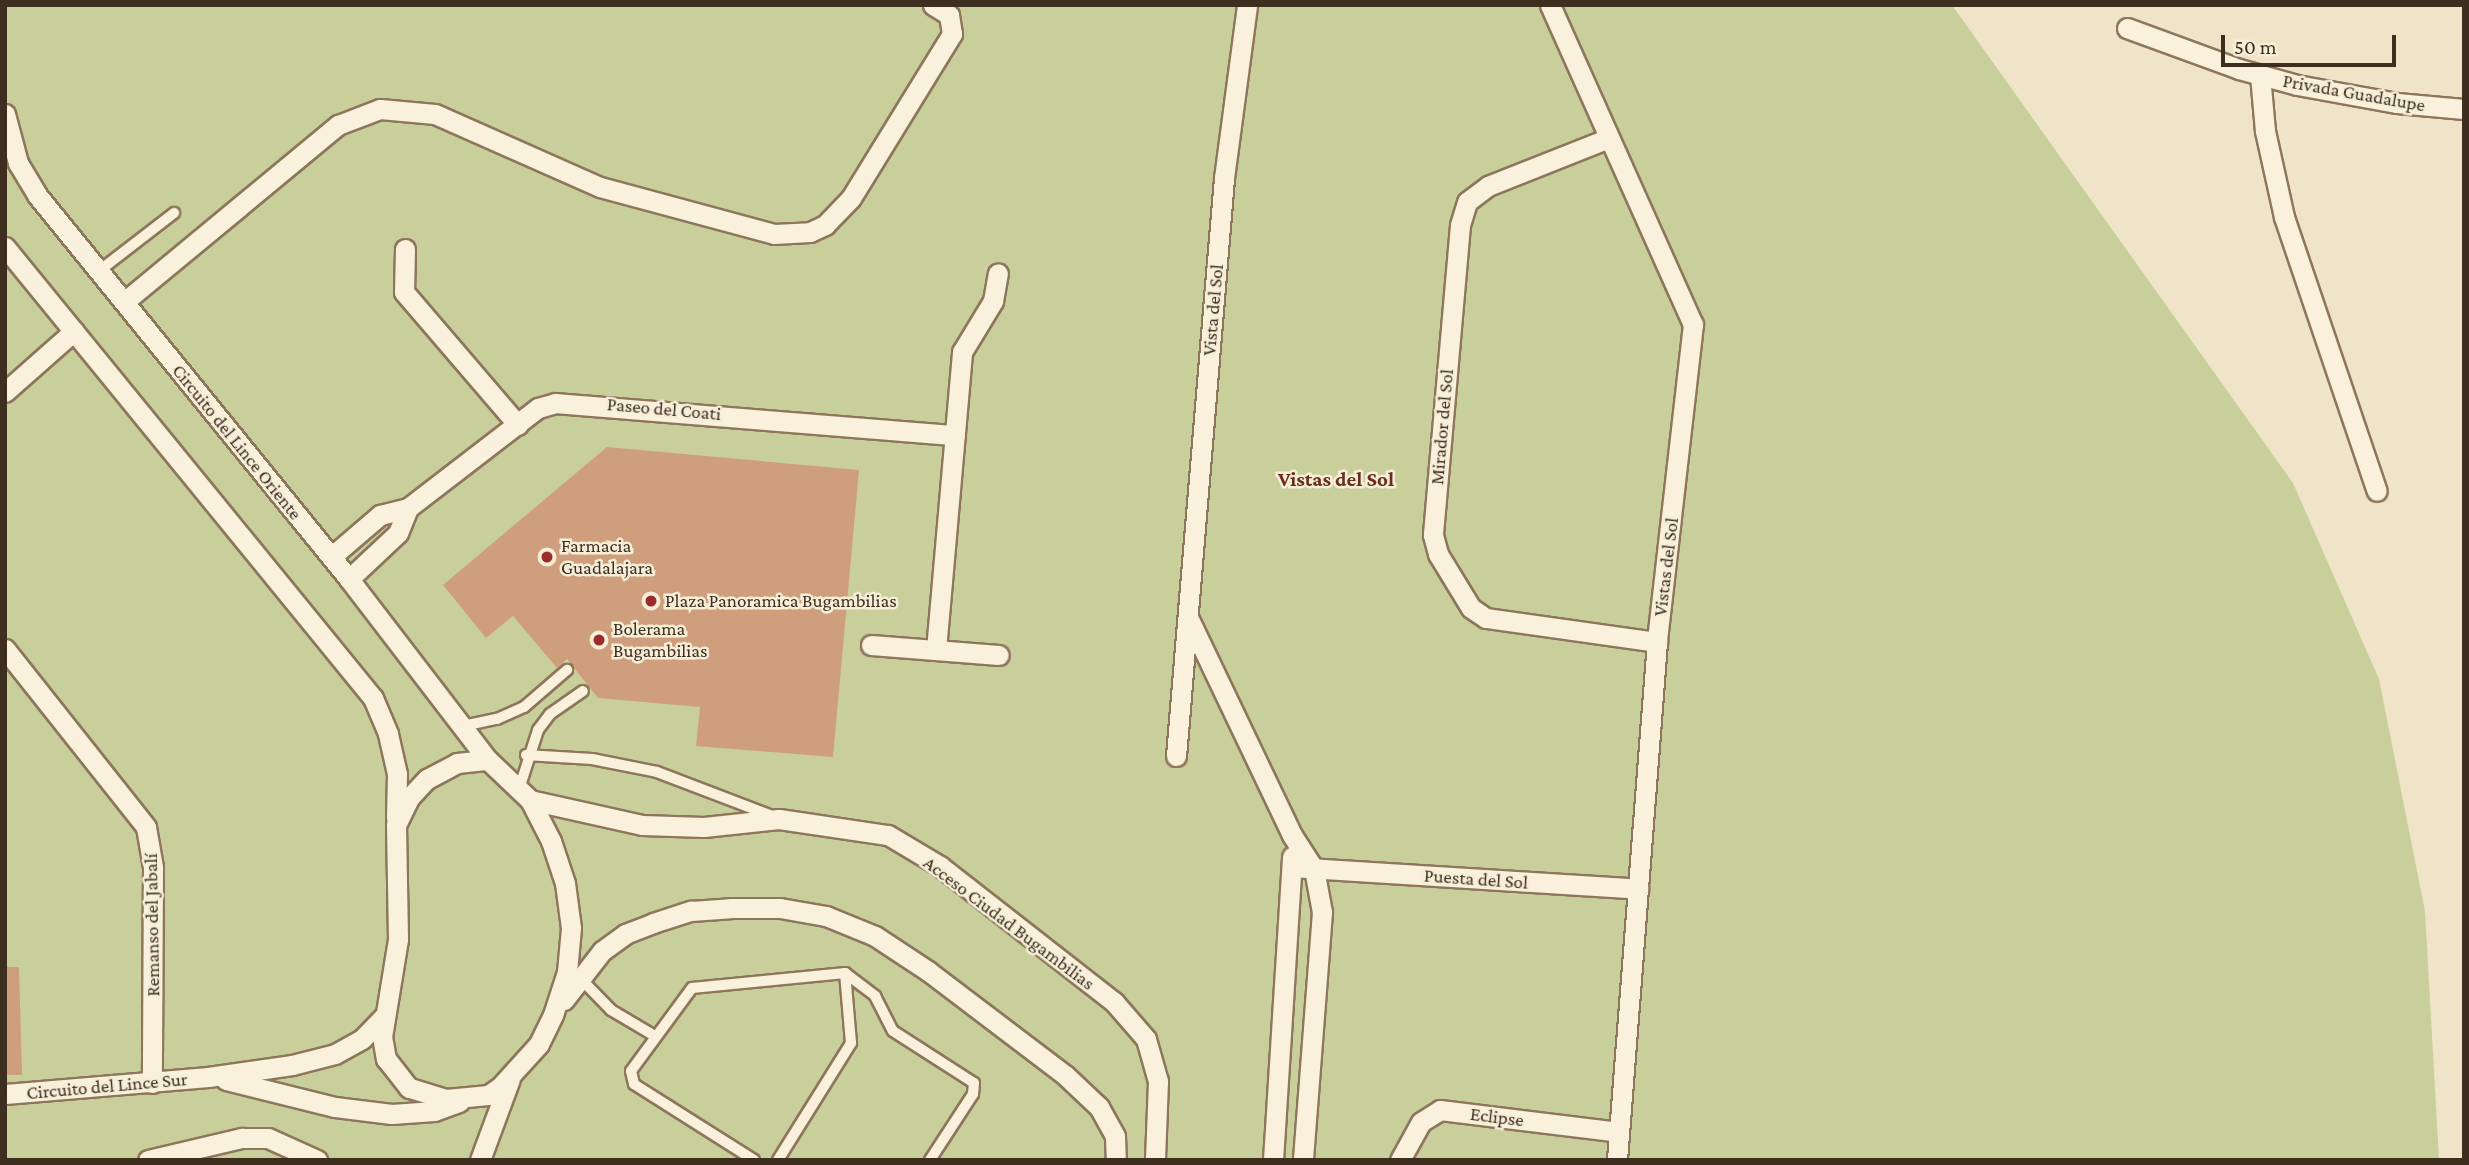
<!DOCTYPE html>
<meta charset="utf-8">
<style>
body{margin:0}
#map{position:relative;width:2469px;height:1165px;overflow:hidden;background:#f0e4c8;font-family:"Crimson Pro",serif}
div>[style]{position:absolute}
.green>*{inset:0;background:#c9cf9b}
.building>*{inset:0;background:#cf9f7d}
.roads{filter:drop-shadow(2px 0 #8d765c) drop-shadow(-2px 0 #8d765c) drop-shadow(0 2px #8d765c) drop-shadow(0 -2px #8d765c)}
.service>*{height:10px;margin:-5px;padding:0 5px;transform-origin:5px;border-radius:5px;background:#faf1dc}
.minor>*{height:19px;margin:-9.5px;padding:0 9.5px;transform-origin:9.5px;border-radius:9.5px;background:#faf1dc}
.dots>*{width:19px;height:19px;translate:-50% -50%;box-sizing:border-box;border:4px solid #f7eed8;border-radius:50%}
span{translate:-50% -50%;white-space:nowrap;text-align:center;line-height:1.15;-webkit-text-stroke:5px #f7eed8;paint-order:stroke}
.street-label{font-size:19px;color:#3d2e20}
.poi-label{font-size:19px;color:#3d2e20}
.left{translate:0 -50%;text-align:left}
.neighbourhood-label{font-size:21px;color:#6b2e1e;font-weight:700}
.frame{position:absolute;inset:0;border:7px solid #3d2e20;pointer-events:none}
.scale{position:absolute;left:2221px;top:35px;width:175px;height:32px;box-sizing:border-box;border:4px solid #3d2e20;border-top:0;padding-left:9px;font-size:21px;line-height:24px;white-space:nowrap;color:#3d2e20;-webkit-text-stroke:5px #f7eed8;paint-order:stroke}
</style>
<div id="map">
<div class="green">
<i style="clip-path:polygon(5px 5px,1952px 5px,2293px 483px,2379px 679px,2425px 911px,2439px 1160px,5px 1160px)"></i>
</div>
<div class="building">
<i style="clip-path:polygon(607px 447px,859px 470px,833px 757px,696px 746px,700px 707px,598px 698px,567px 659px,557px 668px,513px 616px,486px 638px,443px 585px)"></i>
<i style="clip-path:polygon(5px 967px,19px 967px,22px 1075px,5px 1075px)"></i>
</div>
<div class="roads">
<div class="service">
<i style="left:99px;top:271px;width:95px;rotate:-37.7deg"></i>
<i style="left:463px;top:726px;width:35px;rotate:-12deg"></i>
<i style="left:497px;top:719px;width:30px;rotate:-24deg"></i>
<i style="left:524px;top:707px;width:57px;rotate:-40.7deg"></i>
<i style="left:526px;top:755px;width:66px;rotate:3.5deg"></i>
<i style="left:592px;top:759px;width:66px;rotate:11.3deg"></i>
<i style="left:657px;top:772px;width:123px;rotate:20.9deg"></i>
<i style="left:519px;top:789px;width:62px;rotate:-72.1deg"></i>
<i style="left:538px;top:730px;width:20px;rotate:-53deg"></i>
<i style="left:550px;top:714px;width:40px;rotate:-34.9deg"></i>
<i style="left:580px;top:978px;width:45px;rotate:45.9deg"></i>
<i style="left:611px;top:1010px;width:51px;rotate:30.6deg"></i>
<i style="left:754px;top:1160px;width:142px;rotate:-147.7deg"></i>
<i style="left:634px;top:1084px;width:13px;rotate:-103deg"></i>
<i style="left:631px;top:1071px;width:103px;rotate:-53.7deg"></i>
<i style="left:692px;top:988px;width:154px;rotate:-5.6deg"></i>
<i style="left:845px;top:973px;width:38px;rotate:37deg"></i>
<i style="left:875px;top:996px;width:39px;rotate:63deg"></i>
<i style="left:893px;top:1031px;width:96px;rotate:32.7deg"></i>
<i style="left:974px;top:1083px;width:11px;rotate:95deg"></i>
<i style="left:973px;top:1094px;width:79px;rotate:123.1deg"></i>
<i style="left:778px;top:1160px;width:138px;rotate:-58deg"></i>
<i style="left:851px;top:1043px;width:70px;rotate:-94.9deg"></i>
</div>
<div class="minor">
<i style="left:1550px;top:5px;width:350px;rotate:65.9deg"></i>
<i style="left:1693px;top:324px;width:320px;rotate:96.5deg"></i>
<i style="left:1657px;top:642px;width:520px;rotate:94.42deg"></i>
<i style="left:2127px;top:28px;width:119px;rotate:20.1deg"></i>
<i style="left:2239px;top:69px;width:60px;rotate:15.4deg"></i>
<i style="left:2297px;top:85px;width:102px;rotate:10.2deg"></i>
<i style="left:2397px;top:103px;width:67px;rotate:5.1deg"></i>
<i style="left:2260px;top:75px;width:56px;rotate:84.9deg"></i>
<i style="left:2265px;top:131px;width:88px;rotate:77.5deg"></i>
<i style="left:2284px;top:217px;width:289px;rotate:71.3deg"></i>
<i style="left:5px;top:114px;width:51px;rotate:75.1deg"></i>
<i style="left:18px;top:163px;width:37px;rotate:59deg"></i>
<i style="left:37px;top:195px;width:495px;rotate:50.9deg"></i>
<i style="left:349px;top:579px;width:228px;rotate:52.5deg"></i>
<i style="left:488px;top:760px;width:58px;rotate:43.6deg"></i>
<i style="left:530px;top:800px;width:46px;rotate:62.9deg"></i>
<i style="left:551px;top:841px;width:44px;rotate:71.6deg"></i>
<i style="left:565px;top:883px;width:45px;rotate:82.4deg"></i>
<i style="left:571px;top:928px;width:44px;rotate:95.2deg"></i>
<i style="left:567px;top:972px;width:45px;rotate:108deg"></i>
<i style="left:553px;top:1015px;width:32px;rotate:116deg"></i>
<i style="left:539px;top:1044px;width:58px;rotate:132.2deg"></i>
<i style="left:500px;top:1087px;width:14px;rotate:146deg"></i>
<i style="left:488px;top:1095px;width:42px;rotate:174.6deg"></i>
<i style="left:446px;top:1099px;width:39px;rotate:-163deg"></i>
<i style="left:409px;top:1088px;width:37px;rotate:-128deg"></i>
<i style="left:386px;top:1059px;width:22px;rotate:-100deg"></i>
<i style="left:382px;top:1037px;width:99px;rotate:-80.7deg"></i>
<i style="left:398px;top:939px;width:114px;rotate:-91deg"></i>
<i style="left:396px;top:825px;width:30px;rotate:-64deg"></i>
<i style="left:409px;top:798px;width:26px;rotate:-47deg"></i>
<i style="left:427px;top:779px;width:34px;rotate:-28deg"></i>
<i style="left:457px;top:763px;width:31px;rotate:-6deg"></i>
<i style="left:1609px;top:138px;width:130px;rotate:158.4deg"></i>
<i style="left:1488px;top:186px;width:26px;rotate:143deg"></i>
<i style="left:1467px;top:202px;width:24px;rotate:107deg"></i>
<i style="left:1460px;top:225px;width:311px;rotate:95deg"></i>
<i style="left:1433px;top:535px;width:20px;rotate:75deg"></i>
<i style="left:1438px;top:554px;width:63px;rotate:58.6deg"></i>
<i style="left:1471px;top:608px;width:18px;rotate:34deg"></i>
<i style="left:1486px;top:618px;width:173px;rotate:8deg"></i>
<i style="left:5px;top:247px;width:582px;rotate:50.79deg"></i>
<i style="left:373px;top:698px;width:39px;rotate:67deg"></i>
<i style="left:388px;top:734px;width:41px;rotate:77.3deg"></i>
<i style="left:397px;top:774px;width:44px;rotate:91.3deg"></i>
<i style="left:405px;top:249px;width:43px;rotate:91.3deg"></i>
<i style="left:404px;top:292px;width:175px;rotate:49.4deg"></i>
<i style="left:124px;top:302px;width:278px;rotate:-39.6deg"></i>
<i style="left:338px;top:125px;width:45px;rotate:-20.9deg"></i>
<i style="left:380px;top:109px;width:55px;rotate:5.2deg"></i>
<i style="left:435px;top:114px;width:180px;rotate:23.9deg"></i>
<i style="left:600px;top:187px;width:180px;rotate:15.1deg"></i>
<i style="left:774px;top:234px;width:36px;rotate:-3deg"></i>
<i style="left:810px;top:232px;width:17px;rotate:-25deg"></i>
<i style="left:825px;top:225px;width:37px;rotate:-46deg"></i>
<i style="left:851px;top:198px;width:193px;rotate:-58.4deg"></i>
<i style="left:952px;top:34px;width:19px;rotate:-99deg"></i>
<i style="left:949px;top:15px;width:19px;rotate:-148deg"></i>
<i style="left:5px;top:392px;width:92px;rotate:-41.5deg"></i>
<i style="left:331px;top:557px;width:65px;rotate:-40.6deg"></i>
<i style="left:380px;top:515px;width:29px;rotate:-14deg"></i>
<i style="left:408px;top:508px;width:164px;rotate:-37.6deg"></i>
<i style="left:538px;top:408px;width:18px;rotate:-16deg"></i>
<i style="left:555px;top:403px;width:401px;rotate:4.6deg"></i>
<i style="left:349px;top:579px;width:67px;rotate:-43.2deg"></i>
<i style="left:398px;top:533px;width:27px;rotate:-68deg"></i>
<i style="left:1188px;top:617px;width:242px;rotate:64.5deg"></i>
<i style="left:1292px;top:835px;width:40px;rotate:57.1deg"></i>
<i style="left:1314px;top:869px;width:44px;rotate:79.5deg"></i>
<i style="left:1322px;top:912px;width:249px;rotate:94.4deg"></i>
<i style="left:871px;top:645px;width:128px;rotate:4.5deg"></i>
<i style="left:5px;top:649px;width:227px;rotate:51.6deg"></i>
<i style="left:146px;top:827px;width:41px;rotate:80.1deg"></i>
<i style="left:153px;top:867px;width:216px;rotate:90.3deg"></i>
<i style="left:936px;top:650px;width:299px;rotate:-85deg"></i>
<i style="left:962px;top:352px;width:60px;rotate:-58.7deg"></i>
<i style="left:993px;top:301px;width:28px;rotate:-80deg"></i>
<i style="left:1176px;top:756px;width:580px;rotate:-85.25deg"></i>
<i style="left:1224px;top:178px;width:175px;rotate:-82.4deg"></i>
<i style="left:530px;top:800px;width:115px;rotate:12.6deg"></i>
<i style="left:642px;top:825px;width:62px;rotate:1.8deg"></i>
<i style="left:704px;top:827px;width:75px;rotate:-6.1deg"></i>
<i style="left:779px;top:819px;width:110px;rotate:8.4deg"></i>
<i style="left:888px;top:835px;width:61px;rotate:30.8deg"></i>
<i style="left:940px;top:866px;width:221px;rotate:38deg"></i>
<i style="left:1114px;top:1002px;width:49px;rotate:49.1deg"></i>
<i style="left:1146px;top:1039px;width:44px;rotate:74.1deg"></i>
<i style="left:1158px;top:1081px;width:79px;rotate:92.2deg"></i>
<i style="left:1293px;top:867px;width:346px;rotate:3.6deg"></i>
<i style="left:564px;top:1000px;width:62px;rotate:-52.2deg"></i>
<i style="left:602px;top:951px;width:29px;rotate:-36deg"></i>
<i style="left:625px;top:934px;width:30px;rotate:-21deg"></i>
<i style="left:653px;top:923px;width:40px;rotate:-18deg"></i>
<i style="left:691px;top:911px;width:39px;rotate:-4deg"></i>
<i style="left:730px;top:908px;width:50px"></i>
<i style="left:780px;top:908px;width:47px;rotate:9.9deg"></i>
<i style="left:826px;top:916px;width:53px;rotate:22.2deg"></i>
<i style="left:875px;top:936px;width:64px;rotate:33.4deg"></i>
<i style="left:928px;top:971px;width:172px;rotate:37.2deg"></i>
<i style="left:1065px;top:1075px;width:47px;rotate:43.3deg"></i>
<i style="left:1099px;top:1107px;width:33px;rotate:61deg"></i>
<i style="left:1115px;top:1136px;width:24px;rotate:88deg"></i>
<i style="left:226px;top:1080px;width:112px;rotate:13.9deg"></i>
<i style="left:335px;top:1107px;width:57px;rotate:7deg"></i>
<i style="left:392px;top:1114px;width:42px;rotate:-4.1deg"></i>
<i style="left:434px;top:1111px;width:27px;rotate:-20deg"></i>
<i style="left:5px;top:1094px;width:204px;rotate:-4.8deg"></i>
<i style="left:208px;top:1077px;width:85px;rotate:-8.1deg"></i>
<i style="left:292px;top:1065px;width:44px;rotate:-14.3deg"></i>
<i style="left:335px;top:1054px;width:31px;rotate:-29deg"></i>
<i style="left:362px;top:1039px;width:32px;rotate:-46deg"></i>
<i style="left:148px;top:1160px;width:97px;rotate:-13.2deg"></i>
<i style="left:242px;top:1138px;width:26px"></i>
<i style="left:268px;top:1138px;width:54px;rotate:24.2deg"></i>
<i style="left:480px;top:1160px;width:86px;rotate:-69.7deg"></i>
<i style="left:1273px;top:1160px;width:304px;rotate:-86.4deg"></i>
<i style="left:1400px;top:1160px;width:43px;rotate:-61.1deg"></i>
<i style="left:1421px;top:1122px;width:22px;rotate:-32deg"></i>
<i style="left:1440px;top:1110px;width:180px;rotate:7deg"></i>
</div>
</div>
<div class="dots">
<i style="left:547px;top:557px;background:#9e2a2b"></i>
<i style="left:651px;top:601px;background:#9e2a2b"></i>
<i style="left:599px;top:640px;background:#9e2a2b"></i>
</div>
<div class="street-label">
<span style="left:2354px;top:93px;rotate:10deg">Privada Guadalupe</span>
<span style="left:1213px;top:310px;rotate:-85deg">Vista del Sol</span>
<span style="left:664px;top:409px;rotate:5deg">Paseo del Coati</span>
<span style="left:1442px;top:427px;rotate:-85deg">Mirador del Sol</span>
<span style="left:237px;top:442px;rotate:51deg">Circuito del Lince Oriente</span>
<span style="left:1666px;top:567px;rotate:-83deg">Vistas del Sol</span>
<span style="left:1476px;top:879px;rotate:4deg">Puesta del Sol</span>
<span style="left:1009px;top:923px;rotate:37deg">Acceso Ciudad Bugambilias</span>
<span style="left:152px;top:925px;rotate:-91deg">Remanso del Jabalí</span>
<span style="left:107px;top:1086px;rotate:-5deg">Circuito del Lince Sur</span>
<span style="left:1497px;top:1117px;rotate:7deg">Eclipse</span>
</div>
<div class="poi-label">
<span class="left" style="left:561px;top:557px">Farmacia<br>Guadalajara</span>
<span class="left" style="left:665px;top:601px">Plaza Panoramica Bugambilias</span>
<span class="left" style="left:613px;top:640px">Bolerama<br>Bugambilias</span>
</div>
<div class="neighbourhood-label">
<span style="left:1336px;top:479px">Vistas del Sol</span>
</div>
<div class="frame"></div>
<div class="scale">50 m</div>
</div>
